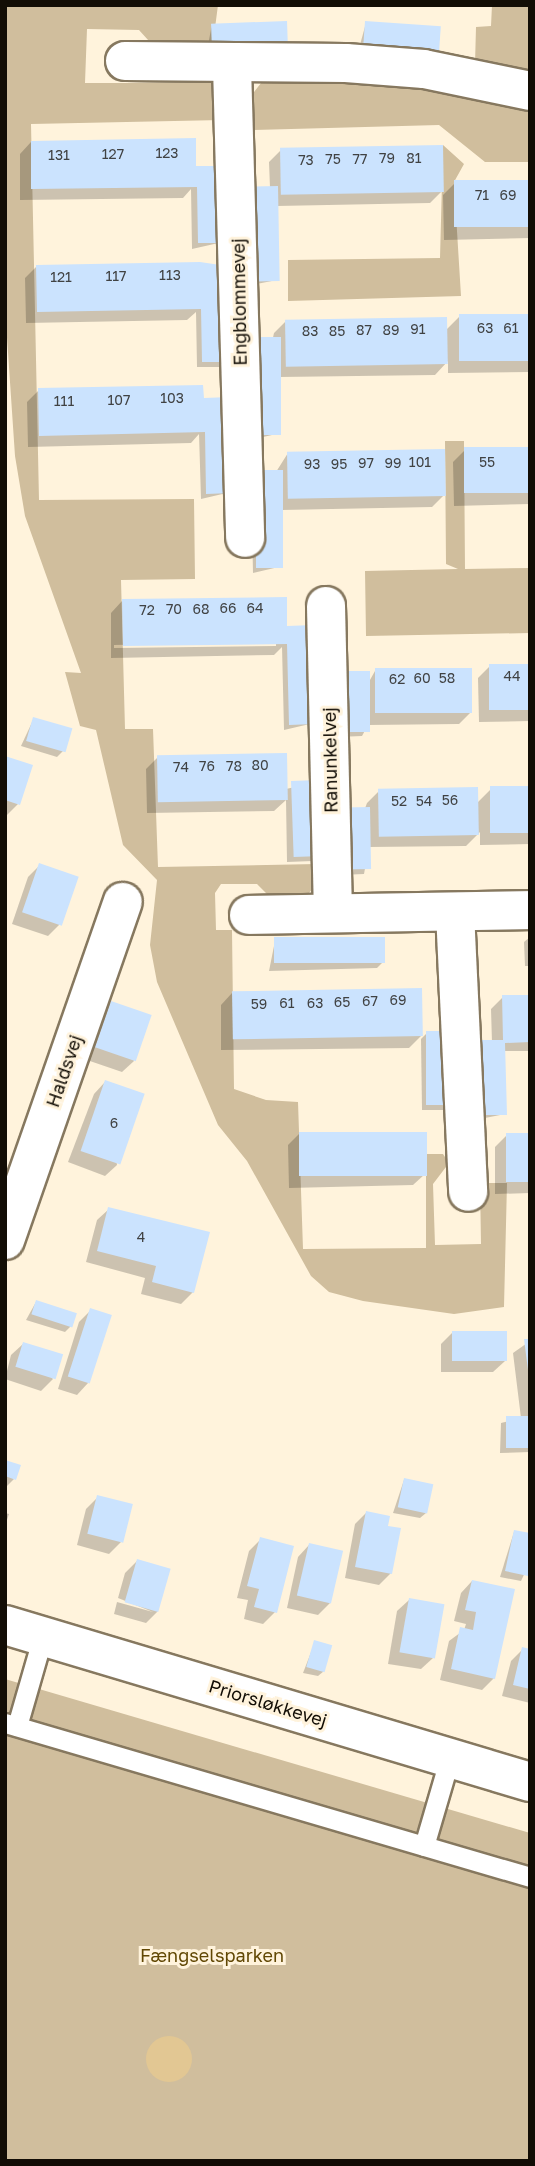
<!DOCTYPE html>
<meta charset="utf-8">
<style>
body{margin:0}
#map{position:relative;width:535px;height:2166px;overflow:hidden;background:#fff3dc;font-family:"Golos Text",sans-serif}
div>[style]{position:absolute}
.green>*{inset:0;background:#d0be9d}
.water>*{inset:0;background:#e2c793}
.round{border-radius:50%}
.shadow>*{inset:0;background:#0003}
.building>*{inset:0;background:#cbe3fe;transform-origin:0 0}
.roads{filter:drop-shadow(2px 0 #86785f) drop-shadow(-2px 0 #86785f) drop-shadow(0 2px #86785f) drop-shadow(0 -2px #86785f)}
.lane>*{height:19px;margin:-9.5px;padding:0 9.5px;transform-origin:9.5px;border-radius:9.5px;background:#fff}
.street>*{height:38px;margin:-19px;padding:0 19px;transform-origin:19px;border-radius:19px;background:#fff}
span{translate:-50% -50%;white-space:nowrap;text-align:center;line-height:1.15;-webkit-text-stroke:6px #fff3dc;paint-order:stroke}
.number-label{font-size:14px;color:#404243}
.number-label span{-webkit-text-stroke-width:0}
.street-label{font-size:18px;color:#120d05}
.park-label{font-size:18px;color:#614703}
.frame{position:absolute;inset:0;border:7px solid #120d05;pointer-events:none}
</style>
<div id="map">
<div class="green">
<i style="clip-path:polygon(5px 5px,218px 5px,212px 51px,158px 51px,139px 30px,87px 29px,85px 83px,221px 83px,222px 120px,31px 124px,39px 500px,194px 499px,195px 579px,121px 580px,125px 729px,153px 729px,158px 867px,317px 864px,317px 883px,305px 898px,271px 898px,257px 884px,221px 884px,215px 893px,216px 930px,232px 930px,234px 1089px,266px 1100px,298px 1102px,303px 1249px,426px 1248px,426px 1154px,443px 1154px,449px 1163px,433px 1184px,435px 1245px,481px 1244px,480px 1183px,507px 1183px,504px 1307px,454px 1314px,363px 1301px,329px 1292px,311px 1276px,247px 1161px,218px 1125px,157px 982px,150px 945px,157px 880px,123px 845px,96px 730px,80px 726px,65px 672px,81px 673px,25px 516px,15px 456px,5px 308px)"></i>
<i style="clip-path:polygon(492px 5px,530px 5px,530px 77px,475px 64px,476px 27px,491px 26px)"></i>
<i style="clip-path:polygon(265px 78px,408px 82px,530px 106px,530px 162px,485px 162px,439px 125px,252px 130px,247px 101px)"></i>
<i style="clip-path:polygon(443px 145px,464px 164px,454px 182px,461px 296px,288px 301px,288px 260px,440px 258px)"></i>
<i style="clip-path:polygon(445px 441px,464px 441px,465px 569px,530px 568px,530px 633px,366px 636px,365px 571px,458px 569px,446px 564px)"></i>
<i style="clip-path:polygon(5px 1679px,530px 1833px,530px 2161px,5px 2161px)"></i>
</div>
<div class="water">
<i class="round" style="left:146px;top:2036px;width:46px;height:46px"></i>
</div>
<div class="shadow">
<i style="clip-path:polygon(366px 23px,437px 52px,358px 52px)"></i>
<i style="clip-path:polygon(212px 24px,280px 55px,206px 56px)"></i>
<i style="clip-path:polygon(31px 142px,195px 168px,223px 242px,192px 249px,191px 189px,183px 198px,20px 200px,20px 154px)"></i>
<i style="clip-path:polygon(281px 150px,442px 191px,430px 203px,277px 206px,277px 280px,247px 286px,270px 188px,269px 162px)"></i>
<i style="clip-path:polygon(530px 182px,530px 238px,444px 240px,443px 195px,455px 183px)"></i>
<i style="clip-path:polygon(198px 264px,227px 361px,221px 367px,197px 367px,196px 312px,187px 320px,26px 323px,25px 278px,37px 266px)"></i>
<i style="clip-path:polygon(530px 316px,530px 372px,448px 373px,448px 361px,435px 375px,280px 377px,281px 433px,250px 440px,274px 333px,286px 321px,446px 330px,459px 317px)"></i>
<i style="clip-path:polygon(39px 390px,202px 399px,231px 492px,201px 499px,199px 434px,191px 443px,28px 447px,27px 402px)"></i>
<i style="clip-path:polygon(530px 449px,530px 504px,454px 506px,453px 462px,465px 450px)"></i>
<i style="clip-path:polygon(288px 453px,444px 495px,432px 507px,282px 510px,283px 566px,253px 573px,251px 478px,276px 472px)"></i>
<i style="clip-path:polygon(evenodd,122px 601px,285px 627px,314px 723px,284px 730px,282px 647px,274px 655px,111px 658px,111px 613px,122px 601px,276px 642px,276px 646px,114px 648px,114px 645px,276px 642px)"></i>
<i style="clip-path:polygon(490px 666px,530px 666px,530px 721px,479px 722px,478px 678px)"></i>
<i style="clip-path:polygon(375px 671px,471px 712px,459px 724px,368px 725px,362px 736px,338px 737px)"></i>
<i style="clip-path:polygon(34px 718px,63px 751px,57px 757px,21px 746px)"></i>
<i style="clip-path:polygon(5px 757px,18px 804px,6px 816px,5px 816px)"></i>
<i style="clip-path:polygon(158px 757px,286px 789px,317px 782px,313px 861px,287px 862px,286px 800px,274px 811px,147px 813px,146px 769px)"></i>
<i style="clip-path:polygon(530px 788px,530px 844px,480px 845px,480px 832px,466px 846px,369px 847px,364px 874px,340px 875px,367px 803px,379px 791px,477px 803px,491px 789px)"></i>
<i style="clip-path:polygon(40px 865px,76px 878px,60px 924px,48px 936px,12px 924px,28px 877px)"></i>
<i style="clip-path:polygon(530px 937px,530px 966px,525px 966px,524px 942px)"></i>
<i style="clip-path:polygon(275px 941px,383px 962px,377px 968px,269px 971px)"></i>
<i style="clip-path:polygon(232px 993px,421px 1036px,409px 1048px,221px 1050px,221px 1005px)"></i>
<i style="clip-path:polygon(503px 997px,530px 997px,530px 1051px,504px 1051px,505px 1114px,475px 1120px,492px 1043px,491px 1009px)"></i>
<i style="clip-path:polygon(111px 1003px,134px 1061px,122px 1072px,84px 1059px,100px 1015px)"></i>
<i style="clip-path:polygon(427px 1033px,449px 1104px,443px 1110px,422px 1110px,421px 1039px)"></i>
<i style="clip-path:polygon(105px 1082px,117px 1165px,105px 1176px,68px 1162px,94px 1094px)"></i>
<i style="clip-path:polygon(300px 1133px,425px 1174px,413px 1185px,289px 1188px,288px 1145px)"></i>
<i style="clip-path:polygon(530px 1135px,530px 1193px,495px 1194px,495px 1147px,506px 1136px)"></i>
<i style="clip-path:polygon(109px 1209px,193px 1292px,181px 1304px,141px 1294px,145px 1278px,86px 1262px,97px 1220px)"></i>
<i style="clip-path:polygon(36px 1302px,71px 1326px,65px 1332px,26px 1320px)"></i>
<i style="clip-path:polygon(91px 1310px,88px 1383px,77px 1395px,58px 1389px,79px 1322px)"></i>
<i style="clip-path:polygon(453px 1332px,505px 1361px,493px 1372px,441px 1372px,441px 1344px)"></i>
<i style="clip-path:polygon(530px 1341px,530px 1452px,500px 1453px,501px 1423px,521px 1418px,513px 1353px)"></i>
<i style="clip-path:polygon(23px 1344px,53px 1379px,41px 1391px,5px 1379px,11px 1355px)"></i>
<i style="clip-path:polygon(5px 1462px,14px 1479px,5px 1488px)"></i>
<i style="clip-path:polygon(404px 1480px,426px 1513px,420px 1518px,393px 1513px)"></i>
<i style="clip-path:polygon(98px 1497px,121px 1542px,109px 1554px,77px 1545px,86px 1509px)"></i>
<i style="clip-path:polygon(5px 1513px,9px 1514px,5px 1526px)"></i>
<i style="clip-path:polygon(366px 1513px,386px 1527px,391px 1573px,379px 1585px,345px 1578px,355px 1524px)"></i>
<i style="clip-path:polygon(514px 1532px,530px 1535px,530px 1562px,521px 1581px,500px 1577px)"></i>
<i style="clip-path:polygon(261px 1539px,275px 1612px,263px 1624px,244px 1619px,248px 1600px,237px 1598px,249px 1551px)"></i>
<i style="clip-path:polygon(309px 1545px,330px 1603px,318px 1615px,287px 1608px,298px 1557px)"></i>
<i style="clip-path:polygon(137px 1561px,158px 1611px,146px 1623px,114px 1614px,117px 1602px,153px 1612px,118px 1598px,125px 1573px)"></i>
<i style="clip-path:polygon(472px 1581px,494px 1678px,482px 1690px,440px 1680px,449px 1641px,464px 1630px,466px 1624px,454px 1621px,461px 1593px)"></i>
<i style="clip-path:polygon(409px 1600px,433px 1658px,421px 1669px,388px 1664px,397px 1611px)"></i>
<i style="clip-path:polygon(315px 1642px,324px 1671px,318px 1676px,303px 1673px)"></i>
<i style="clip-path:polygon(523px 1649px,530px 1651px,530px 1703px,502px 1696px,511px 1661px)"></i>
</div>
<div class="building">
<i style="left:287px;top:21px;width:29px;height:76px;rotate:88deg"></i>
<i style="left:365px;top:21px;width:76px;height:26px;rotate:4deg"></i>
<i style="clip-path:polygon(196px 138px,196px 166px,223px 166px,224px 243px,198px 243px,197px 187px,31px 189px,31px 141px)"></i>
<i style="left:443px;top:145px;width:47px;height:163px;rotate:89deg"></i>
<i style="left:530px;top:180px;width:47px;height:76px;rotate:90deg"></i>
<i style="left:278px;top:186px;width:95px;height:26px;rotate:89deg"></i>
<i style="clip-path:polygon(200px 262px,227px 266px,229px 362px,202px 362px,201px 309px,37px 312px,36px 265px)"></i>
<i style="left:530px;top:314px;width:47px;height:71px;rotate:90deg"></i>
<i style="left:447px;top:317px;width:47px;height:162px;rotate:89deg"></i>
<i style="left:253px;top:337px;width:28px;height:98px"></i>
<i style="clip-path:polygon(203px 385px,204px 398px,230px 397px,232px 493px,206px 494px,205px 432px,39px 436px,38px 388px)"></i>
<i style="left:530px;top:447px;width:46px;height:66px;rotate:90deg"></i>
<i style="left:445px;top:449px;width:47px;height:158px;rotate:89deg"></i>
<i style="left:256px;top:470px;width:27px;height:98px"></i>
<i style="clip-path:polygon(287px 597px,287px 626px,314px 625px,315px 724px,289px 725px,287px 644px,123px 646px,122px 599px)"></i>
<i style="left:530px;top:664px;width:46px;height:41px;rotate:90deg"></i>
<i style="left:472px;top:668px;width:45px;height:97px;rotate:90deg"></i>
<i style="left:342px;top:671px;width:28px;height:61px"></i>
<i style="left:33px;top:717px;width:41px;height:25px;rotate:16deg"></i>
<i style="left:287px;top:753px;width:47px;height:130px;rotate:89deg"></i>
<i style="clip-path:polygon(5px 756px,33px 765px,20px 805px,5px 800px)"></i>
<i style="left:319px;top:780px;width:76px;height:28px;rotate:88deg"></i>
<i style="left:530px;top:786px;width:47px;height:40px;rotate:90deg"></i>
<i style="left:478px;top:787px;width:48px;height:100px;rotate:89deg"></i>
<i style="left:370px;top:807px;width:62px;height:26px;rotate:89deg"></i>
<i style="left:39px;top:863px;width:42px;height:52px;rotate:19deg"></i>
<i style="left:385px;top:937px;width:26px;height:111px;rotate:90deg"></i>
<i style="left:422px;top:988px;width:48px;height:190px;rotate:89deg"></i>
<i style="clip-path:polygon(502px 995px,530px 995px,530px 1042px,505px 1043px,507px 1115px,480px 1115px,478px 1040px,503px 1040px)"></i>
<i style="left:111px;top:1001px;width:43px;height:49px;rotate:19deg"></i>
<i style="left:426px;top:1031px;width:24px;height:74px"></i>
<i style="left:105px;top:1080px;width:42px;height:75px;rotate:19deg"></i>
<i style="left:299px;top:1132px;width:128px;height:44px"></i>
<i style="left:530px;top:1133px;width:49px;height:24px;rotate:90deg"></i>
<i style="clip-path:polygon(108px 1207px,210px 1232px,194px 1293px,152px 1282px,156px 1266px,97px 1251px)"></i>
<i style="left:36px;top:1300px;width:43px;height:15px;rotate:18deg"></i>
<i style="left:90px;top:1308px;width:23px;height:72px;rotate:18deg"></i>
<i style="left:452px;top:1331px;width:55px;height:30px"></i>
<i style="clip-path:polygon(524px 1339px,530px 1339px,530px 1370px,528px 1370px)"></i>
<i style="left:23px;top:1342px;width:42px;height:26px;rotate:17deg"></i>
<i style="left:506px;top:1416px;width:24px;height:32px"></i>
<i style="clip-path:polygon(5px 1460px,21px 1465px,16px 1480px,5px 1476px)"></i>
<i style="left:404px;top:1478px;width:30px;height:30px;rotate:12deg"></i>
<i style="left:97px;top:1495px;width:37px;height:40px;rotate:14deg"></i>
<i style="clip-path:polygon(366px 1511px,390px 1516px,388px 1526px,401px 1528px,392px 1574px,355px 1567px)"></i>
<i style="clip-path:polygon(514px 1530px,530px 1533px,528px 1576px,505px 1571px)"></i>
<i style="clip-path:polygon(260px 1537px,294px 1546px,277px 1613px,254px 1607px,259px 1589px,247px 1586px)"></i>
<i style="left:309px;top:1543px;width:35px;height:54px;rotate:13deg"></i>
<i style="left:137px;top:1559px;width:35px;height:45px;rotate:16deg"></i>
<i style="clip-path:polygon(472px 1580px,515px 1589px,495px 1679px,451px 1669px,460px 1627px,473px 1630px,476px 1612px,465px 1610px)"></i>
<i style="left:409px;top:1598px;width:36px;height:55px;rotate:10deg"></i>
<i style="left:314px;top:1640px;width:19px;height:28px;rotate:16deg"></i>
<i style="clip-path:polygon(522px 1647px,530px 1649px,530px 1689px,513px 1685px)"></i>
</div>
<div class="roads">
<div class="lane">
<i style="left:5px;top:1723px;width:547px;rotate:16.35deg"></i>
<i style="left:17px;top:1726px;width:94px;rotate:-73.9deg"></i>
<i style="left:424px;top:1846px;width:93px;rotate:-73.7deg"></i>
</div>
<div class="street">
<i style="left:125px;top:61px;width:221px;rotate:0.5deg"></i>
<i style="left:346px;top:63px;width:78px;rotate:4.4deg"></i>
<i style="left:424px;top:69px;width:108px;rotate:11.7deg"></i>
<i style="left:232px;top:66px;width:472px;rotate:88.4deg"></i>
<i style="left:326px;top:606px;width:307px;rotate:88.7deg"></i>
<i style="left:455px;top:912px;width:280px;rotate:87.3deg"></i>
<i style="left:249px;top:915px;width:281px;rotate:-1deg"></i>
<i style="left:5px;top:1240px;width:358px;rotate:-70.8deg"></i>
<i style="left:5px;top:1625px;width:548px;rotate:16.65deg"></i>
</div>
</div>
<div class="number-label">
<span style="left:167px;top:153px">123</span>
<span style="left:113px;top:154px">127</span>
<span style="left:59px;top:155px">131</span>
<span style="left:387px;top:158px">79</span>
<span style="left:414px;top:158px">81</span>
<span style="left:333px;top:159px">75</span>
<span style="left:360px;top:159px">77</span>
<span style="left:306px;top:160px">73</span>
<span style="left:482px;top:195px">71</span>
<span style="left:508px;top:195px">69</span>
<span style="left:170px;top:275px">113</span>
<span style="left:116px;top:276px">117</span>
<span style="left:61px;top:277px">121</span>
<span style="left:485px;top:328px">63</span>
<span style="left:511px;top:328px">61</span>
<span style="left:418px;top:329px">91</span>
<span style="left:364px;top:330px">87</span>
<span style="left:391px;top:330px">89</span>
<span style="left:310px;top:331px">83</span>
<span style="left:337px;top:331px">85</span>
<span style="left:172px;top:398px">103</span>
<span style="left:119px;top:400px">107</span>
<span style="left:64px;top:401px">111</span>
<span style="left:420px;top:462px">101</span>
<span style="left:487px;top:462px">55</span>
<span style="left:366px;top:463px">97</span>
<span style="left:393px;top:463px">99</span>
<span style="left:312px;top:464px">93</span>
<span style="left:339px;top:464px">95</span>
<span style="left:228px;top:608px">66</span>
<span style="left:255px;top:608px">64</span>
<span style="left:174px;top:609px">70</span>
<span style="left:201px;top:609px">68</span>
<span style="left:147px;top:610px">72</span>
<span style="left:512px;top:676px">44</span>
<span style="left:422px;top:678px">60</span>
<span style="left:447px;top:678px">58</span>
<span style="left:397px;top:679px">62</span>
<span style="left:260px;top:765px">80</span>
<span style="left:207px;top:766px">76</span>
<span style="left:234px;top:766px">78</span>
<span style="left:181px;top:767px">74</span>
<span style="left:450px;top:800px">56</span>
<span style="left:399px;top:801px">52</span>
<span style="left:424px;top:801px">54</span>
<span style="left:398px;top:1000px">69</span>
<span style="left:370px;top:1001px">67</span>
<span style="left:342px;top:1002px">65</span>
<span style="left:287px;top:1003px">61</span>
<span style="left:315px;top:1003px">63</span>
<span style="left:259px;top:1004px">59</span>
<span style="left:114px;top:1123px">6</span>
<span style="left:141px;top:1237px">4</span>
</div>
<div class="street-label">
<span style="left:239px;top:302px;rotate:-91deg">Engblommevej</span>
<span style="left:330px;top:760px;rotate:-91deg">Ranunkelvej</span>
<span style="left:64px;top:1071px;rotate:-71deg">Haldsvej</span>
<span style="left:268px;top:1703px;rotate:17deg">Priorsløkkevej</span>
</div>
<div class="park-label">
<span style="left:212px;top:1955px">Fængselsparken</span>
</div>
<div class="frame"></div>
</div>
